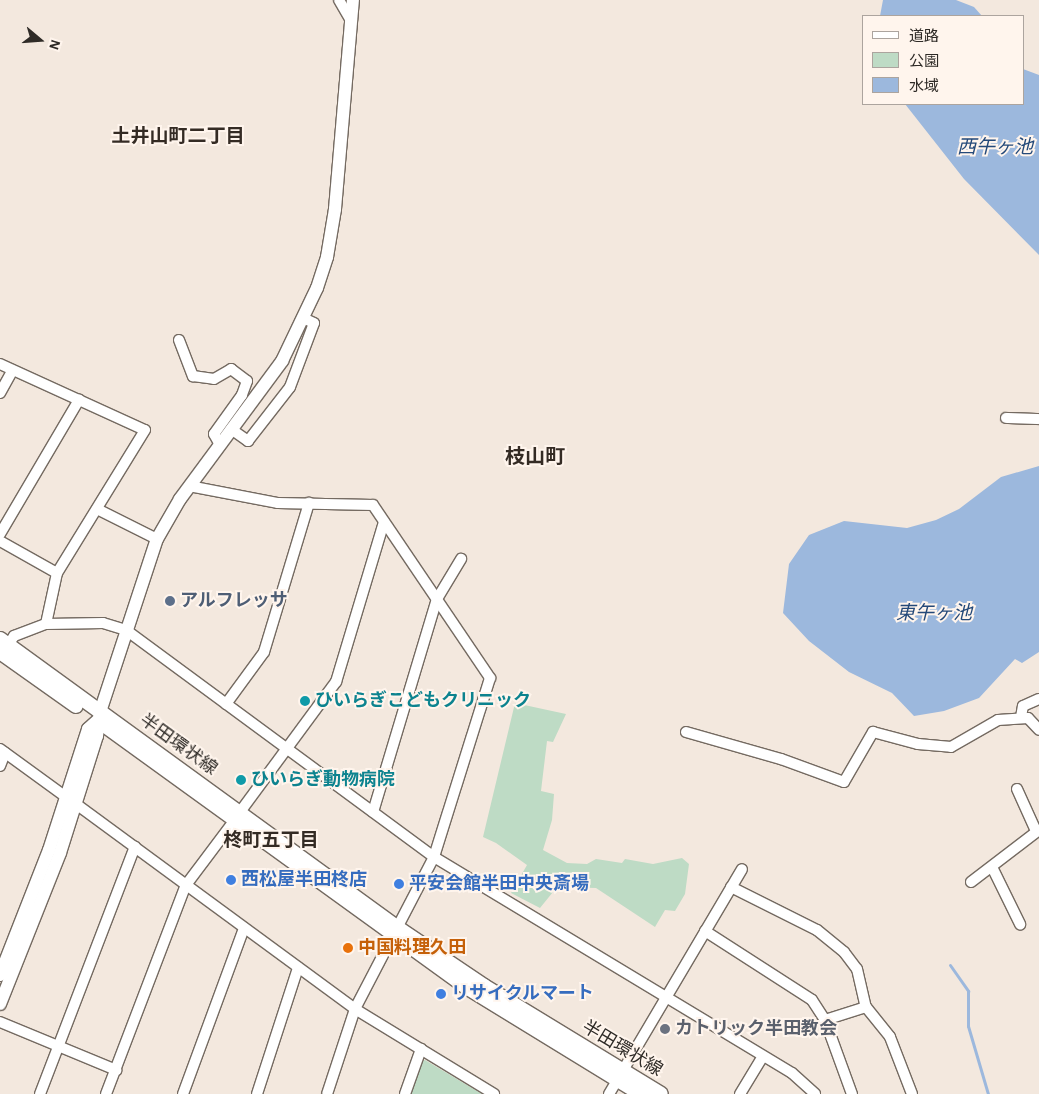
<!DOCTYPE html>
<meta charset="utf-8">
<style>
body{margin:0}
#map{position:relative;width:1039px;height:1094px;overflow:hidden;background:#f3e8de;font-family:"Alegreya Sans","Noto Sans JP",sans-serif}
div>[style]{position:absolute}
.green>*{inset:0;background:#bedbc5}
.water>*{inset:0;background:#9cb8dd}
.stream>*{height:3px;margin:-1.5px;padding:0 1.5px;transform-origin:1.5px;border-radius:1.5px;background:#9cb8dd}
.roads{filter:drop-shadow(1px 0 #746a61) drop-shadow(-1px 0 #746a61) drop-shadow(0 1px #746a61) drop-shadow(0 -1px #746a61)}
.minor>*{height:10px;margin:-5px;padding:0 5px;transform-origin:5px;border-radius:5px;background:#fff}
.tertiary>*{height:12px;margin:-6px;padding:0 6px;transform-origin:6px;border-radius:6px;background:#fff}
.secondary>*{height:14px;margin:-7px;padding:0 7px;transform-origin:7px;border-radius:7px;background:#fff}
.dots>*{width:14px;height:14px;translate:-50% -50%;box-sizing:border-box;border:2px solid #fff5ed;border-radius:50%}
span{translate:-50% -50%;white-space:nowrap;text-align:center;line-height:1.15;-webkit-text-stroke:4px #fff5ed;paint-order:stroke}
.service-label{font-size:18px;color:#4e5e75;font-weight:700}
.left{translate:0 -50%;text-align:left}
.culture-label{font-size:18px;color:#0d838f;font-weight:700}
.street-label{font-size:18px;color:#2f2b27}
.shop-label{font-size:18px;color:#366cbe;font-weight:700}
.food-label{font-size:18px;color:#c56008;font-weight:700}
.worship-label{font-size:18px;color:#5b616d;font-weight:700}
.neighbourhood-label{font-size:19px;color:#342b24;font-weight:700}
.water-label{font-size:19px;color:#244979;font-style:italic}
.quarter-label{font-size:20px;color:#342b24;font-weight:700}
.legend{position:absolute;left:862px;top:15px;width:162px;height:90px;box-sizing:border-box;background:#fff5ed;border:1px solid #aca49e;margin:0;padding:6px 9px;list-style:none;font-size:15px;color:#2f2b27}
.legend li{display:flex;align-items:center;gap:10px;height:25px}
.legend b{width:25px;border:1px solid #aca49e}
.north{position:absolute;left:15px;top:15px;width:50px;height:50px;-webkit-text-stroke:4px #fff5ed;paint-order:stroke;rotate:108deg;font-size:14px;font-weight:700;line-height:20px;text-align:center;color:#2f2b27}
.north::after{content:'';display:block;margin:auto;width:18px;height:22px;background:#2f2b27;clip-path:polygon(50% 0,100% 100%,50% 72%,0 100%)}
</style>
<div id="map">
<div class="green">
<i style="clip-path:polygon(515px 703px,566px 714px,553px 742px,547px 741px,541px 791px,554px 794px,552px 820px,543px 850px,567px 863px,587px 864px,596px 859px,622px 863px,625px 859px,653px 864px,682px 858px,689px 864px,685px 894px,675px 911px,665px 910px,655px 927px,596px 888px,557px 887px,540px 908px,511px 893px,527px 865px,496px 843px,483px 837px)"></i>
<i style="clip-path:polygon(425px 1060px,482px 1094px,411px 1094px,422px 1061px)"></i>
</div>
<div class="water">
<i style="clip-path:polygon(883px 0,956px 0,974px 7px,982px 16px,880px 16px)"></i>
<i style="clip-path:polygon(1023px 69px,1039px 75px,1039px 255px,964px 179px,905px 104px,1023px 104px)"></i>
<i style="clip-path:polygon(1039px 466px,1039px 652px,1022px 663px,1015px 659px,979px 698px,944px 711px,914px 716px,892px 693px,849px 672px,809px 641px,783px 613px,789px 564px,809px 535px,844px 521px,907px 528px,936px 520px,959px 509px,1001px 477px)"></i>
</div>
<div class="stream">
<i style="left:950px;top:965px;width:32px;rotate:55deg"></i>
<i style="left:968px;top:991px;width:35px;rotate:90deg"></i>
<i style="left:968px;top:1026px;width:71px;rotate:73.6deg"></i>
</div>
<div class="roads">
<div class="minor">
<i style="left:339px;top:0;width:24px;rotate:60deg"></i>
<i style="left:179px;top:340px;width:39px;rotate:69deg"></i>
<i style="left:193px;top:376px;width:21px;rotate:8deg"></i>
<i style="left:214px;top:379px;width:20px;rotate:-30deg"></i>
<i style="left:231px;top:369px;width:20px;rotate:37deg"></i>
<i style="left:247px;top:381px;width:15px;rotate:110deg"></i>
<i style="left:242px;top:395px;width:48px;rotate:125.7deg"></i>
<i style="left:214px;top:434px;width:13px;rotate:61deg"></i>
<i style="left:0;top:364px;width:159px;rotate:24.5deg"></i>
<i style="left:145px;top:430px;width:168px;rotate:121.6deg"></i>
<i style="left:57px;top:573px;width:52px;rotate:102.2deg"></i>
<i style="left:0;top:393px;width:26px;rotate:-61deg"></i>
<i style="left:1006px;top:418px;width:33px;rotate:2deg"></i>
<i style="left:231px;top:429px;width:21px;rotate:35deg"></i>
<i style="left:248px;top:441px;width:68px;rotate:-52.1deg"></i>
<i style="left:290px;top:387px;width:68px;rotate:-69.4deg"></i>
<i style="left:314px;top:323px;width:10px;rotate:-156deg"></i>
<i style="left:189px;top:486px;width:91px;rotate:10.8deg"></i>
<i style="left:278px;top:503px;width:95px;rotate:1.2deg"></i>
<i style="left:373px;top:505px;width:209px;rotate:55.9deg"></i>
<i style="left:490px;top:678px;width:188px;rotate:107.4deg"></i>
<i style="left:434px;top:857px;width:171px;rotate:117.5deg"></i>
<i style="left:355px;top:1009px;width:89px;rotate:108.2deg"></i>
<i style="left:97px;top:509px;width:67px;rotate:26.6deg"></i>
<i style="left:0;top:534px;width:156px;rotate:-59.5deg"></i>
<i style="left:0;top:541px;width:65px;rotate:29.3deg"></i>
<i style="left:8px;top:645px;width:11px;rotate:-56deg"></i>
<i style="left:14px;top:636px;width:34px;rotate:-21deg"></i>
<i style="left:46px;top:624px;width:57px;rotate:-1deg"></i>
<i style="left:103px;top:623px;width:24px;rotate:17deg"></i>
<i style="left:126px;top:630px;width:383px;rotate:36.4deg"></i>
<i style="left:434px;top:857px;width:418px;rotate:31.1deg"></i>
<i style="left:792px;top:1073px;width:31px;rotate:42deg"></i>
<i style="left:226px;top:704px;width:64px;rotate:-53.8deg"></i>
<i style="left:264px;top:652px;width:156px;rotate:-73.2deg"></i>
<i style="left:1021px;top:717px;width:11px;rotate:-80deg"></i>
<i style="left:1023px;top:706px;width:17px;rotate:-24deg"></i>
<i style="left:686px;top:732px;width:99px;rotate:15.9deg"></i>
<i style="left:781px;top:759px;width:67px;rotate:20.1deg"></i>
<i style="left:844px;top:782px;width:58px;rotate:-59.9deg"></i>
<i style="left:873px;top:732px;width:47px;rotate:14.9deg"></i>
<i style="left:918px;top:744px;width:33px;rotate:5deg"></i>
<i style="left:951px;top:747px;width:54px;rotate:-29.9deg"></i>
<i style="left:998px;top:720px;width:30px;rotate:-4deg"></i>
<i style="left:1028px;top:718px;width:16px;rotate:47deg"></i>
<i style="left:0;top:749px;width:82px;rotate:36deg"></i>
<i style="left:0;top:766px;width:14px;rotate:-69deg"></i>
<i style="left:1017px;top:789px;width:46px;rotate:65.7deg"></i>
<i style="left:76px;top:804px;width:346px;rotate:36.3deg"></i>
<i style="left:355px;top:1009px;width:163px;rotate:31.4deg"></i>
<i style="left:240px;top:812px;width:162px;rotate:-53.6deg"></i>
<i style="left:336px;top:682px;width:167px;rotate:-73.3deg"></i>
<i style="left:373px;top:812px;width:222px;rotate:-73.3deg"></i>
<i style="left:437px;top:599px;width:47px;rotate:-59deg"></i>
<i style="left:992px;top:867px;width:64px;rotate:63.8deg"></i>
<i style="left:971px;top:882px;width:86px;rotate:-37.4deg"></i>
<i style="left:731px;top:887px;width:96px;rotate:26.6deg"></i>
<i style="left:817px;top:930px;width:35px;rotate:39deg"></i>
<i style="left:844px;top:952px;width:21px;rotate:53deg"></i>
<i style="left:857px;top:969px;width:39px;rotate:77deg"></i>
<i style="left:866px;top:1007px;width:38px;rotate:51deg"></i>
<i style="left:890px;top:1037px;width:61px;rotate:68.9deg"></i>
<i style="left:705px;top:931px;width:127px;rotate:32.8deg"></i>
<i style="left:812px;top:1000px;width:24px;rotate:57deg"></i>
<i style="left:825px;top:1020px;width:79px;rotate:70deg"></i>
<i style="left:825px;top:1020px;width:43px;rotate:-17.6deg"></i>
<i style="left:0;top:1022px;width:126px;rotate:22.5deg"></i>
<i style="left:40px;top:1094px;width:265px;rotate:-69deg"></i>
<i style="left:106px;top:1094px;width:224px;rotate:-69.1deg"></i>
<i style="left:186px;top:885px;width:80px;rotate:-53.1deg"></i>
<i style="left:183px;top:1094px;width:177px;rotate:-69.8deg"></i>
<i style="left:257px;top:1094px;width:133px;rotate:-72deg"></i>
<i style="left:405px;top:1094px;width:48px;rotate:-70.4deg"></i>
<i style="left:609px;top:1094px;width:261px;rotate:-59.4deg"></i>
<i style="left:740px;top:1094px;width:44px;rotate:-58.8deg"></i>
</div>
<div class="tertiary">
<i style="left:0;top:975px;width:134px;rotate:-68.6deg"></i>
<i style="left:49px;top:850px;width:127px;rotate:-72.1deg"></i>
<i style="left:88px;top:729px;width:12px;rotate:-42deg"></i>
<i style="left:0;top:1004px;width:162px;rotate:-68.3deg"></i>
<i style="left:60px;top:853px;width:123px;rotate:-72.5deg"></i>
<i style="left:97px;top:736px;width:24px;rotate:-83deg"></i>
<i style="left:100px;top:712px;width:182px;rotate:-71.8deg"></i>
<i style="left:157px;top:539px;width:46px;rotate:-60.1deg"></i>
<i style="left:180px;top:499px;width:172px;rotate:-53.5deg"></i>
<i style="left:282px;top:361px;width:81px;rotate:-64.4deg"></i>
<i style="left:317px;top:288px;width:33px;rotate:-72deg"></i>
<i style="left:327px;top:257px;width:49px;rotate:-80.5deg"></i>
<i style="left:335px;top:209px;width:210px;rotate:-85.1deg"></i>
</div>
<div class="secondary">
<i style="left:0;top:639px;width:492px;rotate:36deg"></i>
<i style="left:398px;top:928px;width:104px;rotate:34deg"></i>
<i style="left:484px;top:986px;width:207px;rotate:31.4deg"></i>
<i style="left:0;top:652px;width:93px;rotate:35.4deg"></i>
<i style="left:100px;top:722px;width:448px;rotate:35.9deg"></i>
<i style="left:463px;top:985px;width:209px;rotate:31.5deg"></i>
</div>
</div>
<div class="dots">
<i style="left:170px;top:601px;background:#5c6f8a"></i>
<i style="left:305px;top:701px;background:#0f9aa8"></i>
<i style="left:241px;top:780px;background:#0f9aa8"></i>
<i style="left:231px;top:880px;background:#3f7fe0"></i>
<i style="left:399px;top:884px;background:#3f7fe0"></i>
<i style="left:348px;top:948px;background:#e8710a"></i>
<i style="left:441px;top:994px;background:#3f7fe0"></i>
<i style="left:665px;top:1029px;background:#6b7280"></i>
</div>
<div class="service-label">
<span class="left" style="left:180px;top:601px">アルフレッサ</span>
</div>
<div class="culture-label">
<span class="left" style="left:315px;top:701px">ひいらぎこどもクリニック</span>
<span class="left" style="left:251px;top:780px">ひいらぎ動物病院</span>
</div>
<div class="street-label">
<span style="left:178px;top:745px;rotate:36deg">半田環状線</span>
<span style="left:622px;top:1049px;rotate:31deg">半田環状線</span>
</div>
<div class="shop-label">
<span class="left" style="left:241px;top:880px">西松屋半田柊店</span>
<span class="left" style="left:409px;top:884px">平安会館半田中央斎場</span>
<span class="left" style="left:451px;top:994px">リサイクルマート</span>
</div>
<div class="food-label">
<span class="left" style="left:358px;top:948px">中国料理久田</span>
</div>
<div class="worship-label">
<span class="left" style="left:675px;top:1029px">カトリック半田教会</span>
</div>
<div class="neighbourhood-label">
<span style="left:178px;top:137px">土井山町二丁目</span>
<span style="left:271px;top:841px">柊町五丁目</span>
</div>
<div class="water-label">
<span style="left:995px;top:148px">西午ヶ池</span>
<span style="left:934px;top:614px">東午ヶ池</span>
</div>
<div class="quarter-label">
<span style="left:535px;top:457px">枝山町</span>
</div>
<ul class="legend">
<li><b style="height:6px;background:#fff"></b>道路</li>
<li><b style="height:14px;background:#bedbc5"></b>公園</li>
<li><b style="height:14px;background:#9cb8dd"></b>水域</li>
</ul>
<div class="north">N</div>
</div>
